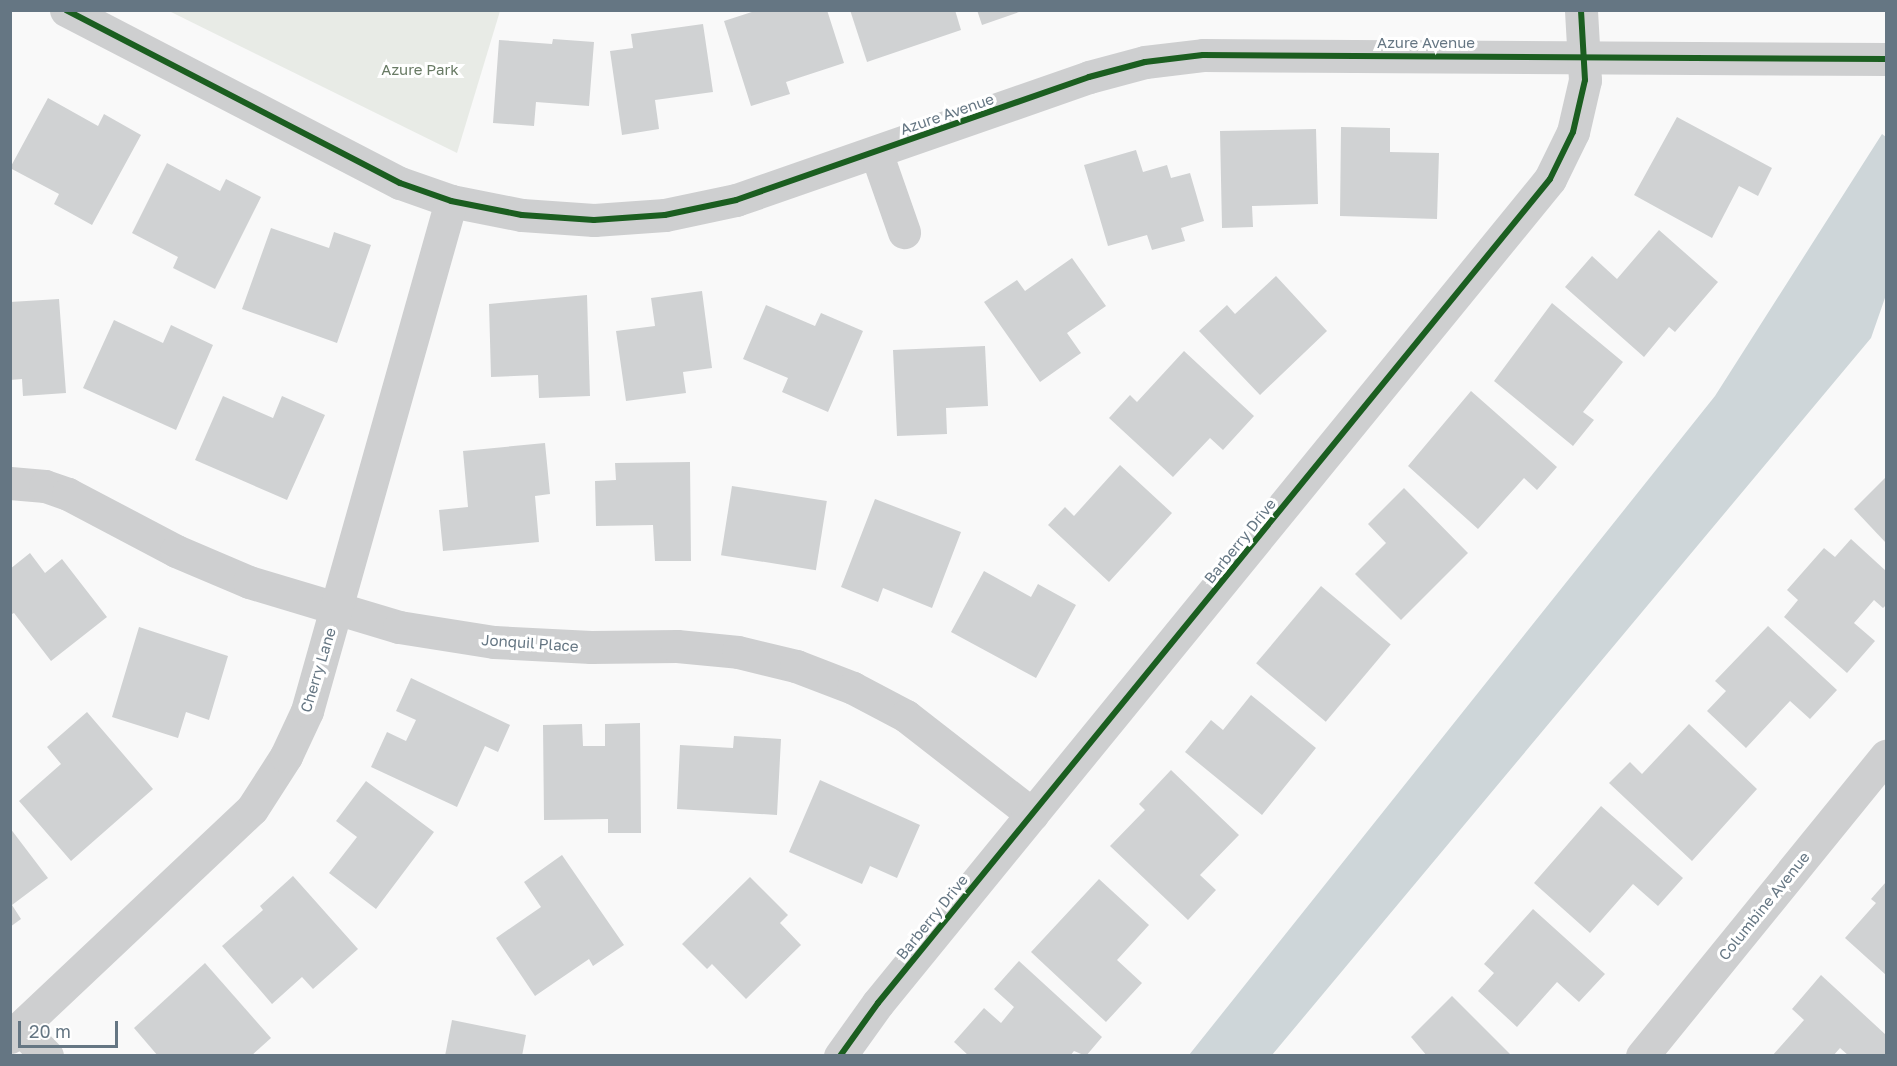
<!DOCTYPE html>
<style>
body{margin:0}
#map{position:relative;width:1897px;height:1066px;overflow:hidden;background:#f9f9f9;font-family:"Golos Text",sans-serif}
div>[style]{position:absolute}
.green>*{inset:0;background:#e8ebe6}
.water>*{inset:0;background:#ced6d9}
.building>*{inset:0;background:#d0d2d3;transform-origin:0 0}
.street>*{height:33px;margin:-16.5px;padding:0 16.5px;transform-origin:16.5px;border-radius:16.5px;background:#cecfd0}
.cycleway>*{height:6px;margin:-3px;padding:0 3px;transform-origin:3px;border-radius:3px;background:#1b5e20}
span{translate:-50% -50%;white-space:nowrap;text-align:center;line-height:1.15;-webkit-text-stroke:6px #fff;paint-order:stroke}
.street-label{font-size:15px;color:#657683}
.park-label{font-size:15px;color:#687a64}
.frame{position:absolute;inset:0;border:12px solid #657683;pointer-events:none}
.scale{position:absolute;left:18px;top:1021px;width:100px;height:27px;box-sizing:border-box;border:3px solid #657683;border-top:0;padding-left:8px;font-size:18px;line-height:21px;white-space:nowrap;color:#657683;-webkit-text-stroke:4px #fff;paint-order:stroke}
</style>
<div id="map">
<div class="green">
<i style="clip-path:polygon(169px 11px,500px 10px,500px 11px,457px 153px)"></i>
</div>
<div class="water">
<i style="clip-path:polygon(1882px 134px,1886px 137px,1886px 295px,1871px 338px,1272px 1055px,1189px 1055px,1715px 396px)"></i>
</div>
<div class="building">
<i style="clip-path:polygon(758px 10px,827px 10px,844px 63px,786px 82px,790px 94px,751px 106px,724px 21px)"></i>
<i style="clip-path:polygon(850px 10px,955px 10px,961px 30px,867px 62px)"></i>
<i style="clip-path:polygon(977px 10px,1022px 10px,1022px 11px,982px 25px)"></i>
<i style="clip-path:polygon(703px 24px,713px 92px,655px 100px,659px 129px,622px 135px,610px 51px,633px 48px,631px 34px)"></i>
<i style="clip-path:polygon(553px 39px,594px 42px,589px 106px,536px 102px,534px 126px,493px 123px,499px 40px,552px 44px)"></i>
<i style="clip-path:polygon(48px 98px,98px 126px,104px 114px,141px 135px,92px 225px,54px 204px,59px 194px,10px 168px)"></i>
<i style="clip-path:polygon(1677px 117px,1772px 168px,1758px 196px,1739px 186px,1712px 238px,1634px 195px)"></i>
<i style="clip-path:polygon(1341px 127px,1390px 128px,1390px 152px,1439px 153px,1437px 219px,1340px 216px)"></i>
<i style="clip-path:polygon(1316px 129px,1318px 204px,1252px 206px,1253px 227px,1222px 228px,1220px 131px)"></i>
<i style="clip-path:polygon(1136px 150px,1143px 172px,1167px 165px,1171px 178px,1190px 173px,1204px 221px,1181px 228px,1185px 241px,1152px 250px,1147px 235px,1108px 246px,1084px 165px)"></i>
<i style="clip-path:polygon(167px 163px,220px 191px,226px 179px,261px 197px,215px 289px,173px 268px,178px 257px,132px 233px)"></i>
<i style="clip-path:polygon(271px 228px,329px 248px,334px 232px,371px 245px,337px 343px,242px 309px)"></i>
<i style="clip-path:polygon(1659px 230px,1718px 282px,1675px 332px,1669px 327px,1644px 357px,1565px 287px,1592px 256px,1617px 279px)"></i>
<i style="clip-path:polygon(1072px 258px,1106px 306px,1067px 333px,1081px 353px,1040px 382px,984px 302px,1017px 280px,1025px 291px)"></i>
<i style="clip-path:polygon(1276px 276px,1327px 331px,1260px 395px,1199px 331px,1227px 305px,1235px 314px)"></i>
<i style="clip-path:polygon(702px 291px,712px 368px,683px 372px,686px 393px,626px 401px,616px 331px,655px 326px,651px 298px)"></i>
<i style="clip-path:polygon(587px 295px,590px 396px,539px 398px,538px 375px,491px 377px,489px 304px)"></i>
<i style="clip-path:polygon(59px 299px,66px 393px,23px 396px,22px 379px,10px 380px,10px 302px)"></i>
<i style="clip-path:polygon(1552px 303px,1623px 362px,1583px 412px,1594px 420px,1573px 446px,1494px 381px)"></i>
<i style="clip-path:polygon(766px 305px,815px 326px,821px 313px,863px 331px,828px 412px,782px 392px,788px 378px,743px 359px)"></i>
<i style="clip-path:polygon(114px 320px,163px 343px,171px 325px,213px 345px,176px 430px,83px 388px)"></i>
<i style="clip-path:polygon(985px 346px,988px 406px,946px 408px,947px 434px,897px 436px,893px 350px)"></i>
<i style="clip-path:polygon(1184px 351px,1254px 416px,1223px 450px,1210px 438px,1173px 477px,1109px 418px,1130px 395px,1137px 402px)"></i>
<i style="clip-path:polygon(1471px 391px,1557px 467px,1537px 490px,1524px 478px,1478px 529px,1408px 466px)"></i>
<i style="clip-path:polygon(223px 396px,273px 418px,282px 396px,325px 415px,287px 500px,195px 460px)"></i>
<i style="clip-path:polygon(545px 443px,550px 494px,535px 496px,539px 542px,443px 551px,439px 510px,468px 507px,463px 451px)"></i>
<i style="clip-path:polygon(690px 462px,691px 561px,655px 561px,653px 525px,596px 526px,595px 481px,616px 480px,615px 463px)"></i>
<i style="clip-path:polygon(1120px 465px,1172px 513px,1109px 582px,1048px 525px,1065px 507px,1074px 516px)"></i>
<i style="clip-path:polygon(1886px 477px,1886px 543px,1854px 509px)"></i>
<i style="left:732px;top:486px;width:96px;height:70px;rotate:9deg"></i>
<i style="clip-path:polygon(1404px 488px,1468px 553px,1401px 620px,1355px 574px,1386px 543px,1368px 524px)"></i>
<i style="clip-path:polygon(875px 499px,961px 532px,932px 608px,883px 588px,878px 602px,841px 587px)"></i>
<i style="clip-path:polygon(1851px 539px,1886px 571px,1886px 605px,1883px 608px,1874px 600px,1854px 623px,1875px 641px,1847px 673px,1784px 617px,1798px 600px,1787px 590px,1824px 548px,1835px 557px)"></i>
<i style="clip-path:polygon(30px 553px,45px 573px,62px 559px,107px 617px,51px 661px,14px 613px,10px 615px,10px 569px)"></i>
<i style="clip-path:polygon(984px 571px,1031px 597px,1038px 584px,1076px 605px,1036px 678px,951px 632px)"></i>
<i style="left:1321px;top:586px;width:91px;height:101px;rotate:40deg"></i>
<i style="clip-path:polygon(1768px 626px,1837px 690px,1810px 719px,1790px 701px,1746px 748px,1707px 711px,1726px 691px,1715px 681px)"></i>
<i style="clip-path:polygon(139px 627px,228px 656px,209px 720px,186px 712px,178px 738px,112px 717px)"></i>
<i style="clip-path:polygon(411px 678px,510px 725px,498px 752px,485px 746px,457px 807px,371px 767px,387px 732px,406px 741px,416px 720px,396px 711px)"></i>
<i style="clip-path:polygon(1251px 695px,1316px 748px,1262px 815px,1185px 752px,1211px 720px,1223px 730px)"></i>
<i style="clip-path:polygon(87px 712px,153px 789px,71px 861px,19px 801px,61px 764px,47px 747px)"></i>
<i style="clip-path:polygon(640px 723px,641px 833px,608px 833px,608px 819px,544px 820px,543px 725px,582px 724px,583px 746px,605px 746px,605px 724px)"></i>
<i style="clip-path:polygon(1689px 724px,1757px 789px,1692px 861px,1609px 783px,1630px 762px,1642px 774px)"></i>
<i style="clip-path:polygon(734px 736px,781px 739px,777px 815px,677px 809px,680px 745px,733px 748px)"></i>
<i style="clip-path:polygon(1171px 770px,1239px 835px,1200px 875px,1216px 890px,1188px 920px,1110px 846px,1145px 810px,1139px 804px)"></i>
<i style="clip-path:polygon(820px 780px,920px 825px,897px 878px,870px 866px,862px 884px,789px 852px)"></i>
<i style="clip-path:polygon(366px 781px,434px 832px,376px 909px,329px 873px,357px 837px,336px 821px)"></i>
<i style="clip-path:polygon(1601px 806px,1683px 878px,1658px 906px,1633px 884px,1590px 933px,1534px 883px)"></i>
<i style="clip-path:polygon(10px 828px,48px 878px,12px 905px,21px 919px,10px 927px)"></i>
<i style="clip-path:polygon(562px 855px,624px 945px,593px 966px,589px 959px,535px 996px,496px 938px,541px 907px,524px 882px)"></i>
<i style="clip-path:polygon(293px 876px,358px 949px,313px 989px,302px 977px,272px 1004px,222px 946px,263px 910px,260px 906px)"></i>
<i style="clip-path:polygon(750px 877px,788px 915px,780px 923px,801px 945px,746px 999px,712px 964px,707px 969px,682px 944px)"></i>
<i style="clip-path:polygon(1099px 879px,1149px 925px,1117px 960px,1142px 983px,1106px 1022px,1031px 952px)"></i>
<i style="clip-path:polygon(1886px 882px,1886px 975px,1845px 938px,1876px 903px,1871px 899px)"></i>
<i style="clip-path:polygon(1533px 909px,1605px 974px,1579px 1002px,1557px 982px,1517px 1027px,1478px 991px,1494px 973px,1484px 964px)"></i>
<i style="clip-path:polygon(1019px 961px,1102px 1037px,1086px 1056px,1074px 1051px,1070px 1056px,969px 1056px,954px 1042px,984px 1008px,1001px 1023px,1014px 1007px,994px 989px)"></i>
<i style="clip-path:polygon(205px 963px,271px 1038px,251px 1056px,158px 1056px,134px 1028px)"></i>
<i style="clip-path:polygon(1821px 975px,1886px 1035px,1886px 1056px,1849px 1056px,1840px 1048px,1833px 1056px,1772px 1056px,1804px 1020px,1792px 1009px)"></i>
<i style="clip-path:polygon(1452px 996px,1512px 1056px,1427px 1056px,1411px 1037px)"></i>
<i style="clip-path:polygon(452px 1020px,526px 1035px,522px 1056px,445px 1056px)"></i>
</div>
<div class="street">
<i style="left:66px;top:10px;width:376px;rotate:27.4deg"></i>
<i style="left:400px;top:183px;width:54px;rotate:19.4deg"></i>
<i style="left:451px;top:201px;width:72px;rotate:11.2deg"></i>
<i style="left:522px;top:215px;width:72px;rotate:4deg"></i>
<i style="left:594px;top:220px;width:71px;rotate:-4deg"></i>
<i style="left:665px;top:215px;width:73px;rotate:-11.9deg"></i>
<i style="left:736px;top:200px;width:374px;rotate:-19.2deg"></i>
<i style="left:1089px;top:77px;width:58px;rotate:-15deg"></i>
<i style="left:1145px;top:62px;width:58px;rotate:-6.9deg"></i>
<i style="left:1203px;top:55px;width:683px;rotate:0.34deg"></i>
<i style="left:876px;top:152px;width:85px;rotate:70.7deg"></i>
<i style="left:10px;top:483px;width:35px;rotate:5deg"></i>
<i style="left:45px;top:486px;width:24px;rotate:19deg"></i>
<i style="left:68px;top:494px;width:122px;rotate:27.8deg"></i>
<i style="left:176px;top:551px;width:79px;rotate:23deg"></i>
<i style="left:249px;top:582px;width:157px;rotate:16.7deg"></i>
<i style="left:399px;top:627px;width:96px;rotate:9deg"></i>
<i style="left:494px;top:642px;width:97px;rotate:3deg"></i>
<i style="left:591px;top:647px;width:86px;rotate:-0.7deg"></i>
<i style="left:677px;top:646px;width:61px;rotate:5.6deg"></i>
<i style="left:738px;top:652px;width:60px;rotate:13.6deg"></i>
<i style="left:796px;top:666px;width:61px;rotate:21.1deg"></i>
<i style="left:853px;top:688px;width:60px;rotate:27.8deg"></i>
<i style="left:906px;top:716px;width:160px;rotate:37.9deg"></i>
<i style="left:20px;top:1028px;width:39px;rotate:46deg"></i>
<i style="left:10px;top:1037px;width:332px;rotate:-43.3deg"></i>
<i style="left:252px;top:809px;width:63px;rotate:-57.3deg"></i>
<i style="left:286px;top:756px;width:50px;rotate:-65deg"></i>
<i style="left:307px;top:711px;width:530px;rotate:-74.23deg"></i>
<i style="left:840px;top:1056px;width:65px;rotate:-54.4deg"></i>
<i style="left:878px;top:1003px;width:1063px;rotate:-50.8deg"></i>
<i style="left:1550px;top:179px;width:52px;rotate:-63.9deg"></i>
<i style="left:1573px;top:132px;width:53px;rotate:-77deg"></i>
<i style="left:1585px;top:80px;width:70px;rotate:-93.3deg"></i>
<i style="left:1642px;top:1056px;width:387px;rotate:-50.9deg"></i>
</div>
<div class="cycleway">
<i style="left:66px;top:10px;width:376px;rotate:27.4deg"></i>
<i style="left:400px;top:183px;width:54px;rotate:19.4deg"></i>
<i style="left:451px;top:201px;width:72px;rotate:11.2deg"></i>
<i style="left:522px;top:215px;width:72px;rotate:4deg"></i>
<i style="left:594px;top:220px;width:71px;rotate:-4deg"></i>
<i style="left:665px;top:215px;width:73px;rotate:-11.9deg"></i>
<i style="left:736px;top:200px;width:374px;rotate:-19.2deg"></i>
<i style="left:1089px;top:77px;width:58px;rotate:-15deg"></i>
<i style="left:1145px;top:62px;width:58px;rotate:-6.9deg"></i>
<i style="left:1203px;top:55px;width:683px;rotate:0.34deg"></i>
<i style="left:840px;top:1056px;width:65px;rotate:-54.4deg"></i>
<i style="left:878px;top:1003px;width:1063px;rotate:-50.8deg"></i>
<i style="left:1550px;top:179px;width:52px;rotate:-63.9deg"></i>
<i style="left:1573px;top:132px;width:53px;rotate:-77deg"></i>
<i style="left:1585px;top:80px;width:70px;rotate:-93.3deg"></i>
</div>
<div class="street-label">
<span style="left:1426px;top:43px">Azure Avenue</span>
<span style="left:947px;top:114px;rotate:-19deg">Azure Avenue</span>
<span style="left:1240px;top:541px;rotate:-51deg">Barberry Drive</span>
<span style="left:530px;top:643px;rotate:4deg">Jonquil Place</span>
<span style="left:318px;top:670px;rotate:-73deg">Cherry Lane</span>
<span style="left:1764px;top:906px;rotate:-51deg">Columbine Avenue</span>
<span style="left:932px;top:917px;rotate:-51deg">Barberry Drive</span>
</div>
<div class="park-label">
<span style="left:420px;top:70px">Azure Park</span>
</div>
<div class="frame"></div>
<div class="scale">20 m</div>
</div>
